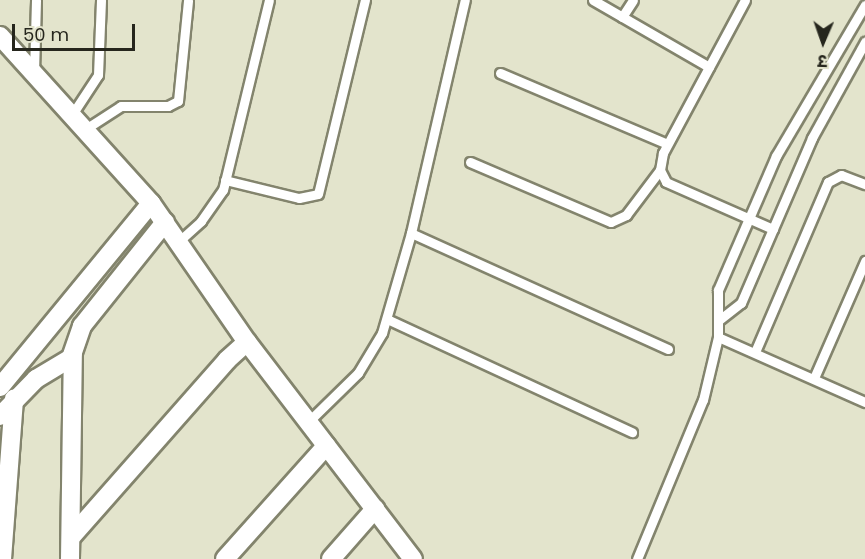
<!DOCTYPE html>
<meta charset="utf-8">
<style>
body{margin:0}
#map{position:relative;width:865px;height:559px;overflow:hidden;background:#e3e4cc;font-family:Poppins,"Noto Sans Devanagari",sans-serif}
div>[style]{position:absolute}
.roads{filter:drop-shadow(2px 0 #83846d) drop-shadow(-2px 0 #83846d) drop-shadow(0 2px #83846d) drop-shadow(0 -2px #83846d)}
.service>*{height:9px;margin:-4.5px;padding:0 4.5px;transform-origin:4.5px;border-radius:4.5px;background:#fff}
.minor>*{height:18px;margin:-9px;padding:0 9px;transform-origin:9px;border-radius:9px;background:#fff}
span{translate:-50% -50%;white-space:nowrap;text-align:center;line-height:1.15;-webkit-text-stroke:5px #e3e4cc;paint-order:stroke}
.north{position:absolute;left:793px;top:12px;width:60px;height:60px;-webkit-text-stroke:4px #e3e4cc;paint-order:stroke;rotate:182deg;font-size:16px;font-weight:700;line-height:24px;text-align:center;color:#26261d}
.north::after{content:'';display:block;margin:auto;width:21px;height:27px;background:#26261d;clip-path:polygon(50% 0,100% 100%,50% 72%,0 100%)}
.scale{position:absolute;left:12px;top:24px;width:123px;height:27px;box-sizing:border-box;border:3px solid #26261d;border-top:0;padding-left:8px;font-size:18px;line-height:21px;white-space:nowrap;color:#26261d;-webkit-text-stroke:4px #e3e4cc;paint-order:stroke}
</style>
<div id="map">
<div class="roads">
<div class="service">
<i style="left:593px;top:0;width:134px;rotate:30deg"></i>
<i style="left:745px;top:0;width:174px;rotate:118.2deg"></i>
<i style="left:663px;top:153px;width:17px;rotate:100deg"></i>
<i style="left:660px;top:170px;width:13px;rotate:63deg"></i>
<i style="left:666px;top:182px;width:117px;rotate:23.7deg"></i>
<i style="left:622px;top:17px;width:20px;rotate:-57deg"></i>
<i style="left:34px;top:72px;width:72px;rotate:-88.4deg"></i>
<i style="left:500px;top:73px;width:181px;rotate:23deg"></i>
<i style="left:73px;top:113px;width:45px;rotate:-56.7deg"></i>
<i style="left:98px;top:75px;width:75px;rotate:-87.7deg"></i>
<i style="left:87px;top:128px;width:40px;rotate:-32.9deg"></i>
<i style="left:121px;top:106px;width:47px"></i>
<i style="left:168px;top:106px;width:11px;rotate:-27deg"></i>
<i style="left:178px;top:101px;width:101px;rotate:-84.3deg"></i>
<i style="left:470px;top:162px;width:153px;rotate:23.1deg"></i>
<i style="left:611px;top:222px;width:17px;rotate:-25deg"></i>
<i style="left:626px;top:215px;width:56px;rotate:-52.9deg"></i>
<i style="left:225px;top:180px;width:76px;rotate:13.7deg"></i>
<i style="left:299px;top:198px;width:19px;rotate:-12deg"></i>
<i style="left:318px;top:194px;width:200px;rotate:-76.4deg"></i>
<i style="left:411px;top:233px;width:282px;rotate:24.3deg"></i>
<i style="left:178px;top:242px;width:31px;rotate:-42deg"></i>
<i style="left:201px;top:221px;width:38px;rotate:-55deg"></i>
<i style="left:223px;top:190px;width:195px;rotate:-76.4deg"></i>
<i style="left:387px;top:319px;width:270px;rotate:24.8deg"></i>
<i style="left:719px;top:320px;width:28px;rotate:-38deg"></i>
<i style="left:741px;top:303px;width:180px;rotate:-66.7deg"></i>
<i style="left:812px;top:138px;width:110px;rotate:-61.1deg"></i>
<i style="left:718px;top:337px;width:161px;rotate:23.9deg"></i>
<i style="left:755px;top:352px;width:185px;rotate:-66.8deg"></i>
<i style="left:828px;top:182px;width:15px;rotate:-28deg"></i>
<i style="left:841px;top:175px;width:26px;rotate:21deg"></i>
<i style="left:814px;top:378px;width:128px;rotate:-66.4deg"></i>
<i style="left:308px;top:422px;width:70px;rotate:-44.4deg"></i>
<i style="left:358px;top:373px;width:47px;rotate:-59deg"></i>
<i style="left:382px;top:333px;width:104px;rotate:-73.8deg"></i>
<i style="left:411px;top:233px;width:239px;rotate:-77deg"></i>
<i style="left:637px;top:559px;width:172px;rotate:-67.5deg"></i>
<i style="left:703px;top:400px;width:65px;rotate:-76.6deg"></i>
<i style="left:718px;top:337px;width:47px;rotate:-90deg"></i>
<i style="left:718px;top:290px;width:146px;rotate:-66.6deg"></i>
<i style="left:776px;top:156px;width:175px;rotate:-59.5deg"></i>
</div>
<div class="minor">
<i style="left:0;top:36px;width:225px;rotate:47.9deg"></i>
<i style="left:151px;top:203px;width:169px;rotate:55.4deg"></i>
<i style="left:247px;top:342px;width:273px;rotate:52.6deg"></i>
<i style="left:0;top:387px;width:238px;rotate:-50.6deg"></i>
<i style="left:0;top:416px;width:52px;rotate:-45.8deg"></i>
<i style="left:36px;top:379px;width:41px;rotate:-31deg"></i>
<i style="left:71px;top:358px;width:34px;rotate:-71deg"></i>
<i style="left:82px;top:326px;width:133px;rotate:-51.4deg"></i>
<i style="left:72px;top:536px;width:235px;rotate:-48.6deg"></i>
<i style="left:227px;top:360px;width:27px;rotate:-42deg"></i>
<i style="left:2px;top:559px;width:161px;rotate:-85.7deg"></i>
<i style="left:70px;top:559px;width:205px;rotate:-89.2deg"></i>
<i style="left:225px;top:559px;width:152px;rotate:-48.2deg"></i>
<i style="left:331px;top:559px;width:67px;rotate:-48.7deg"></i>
</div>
</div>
<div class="north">उ</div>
<div class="scale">50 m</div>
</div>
